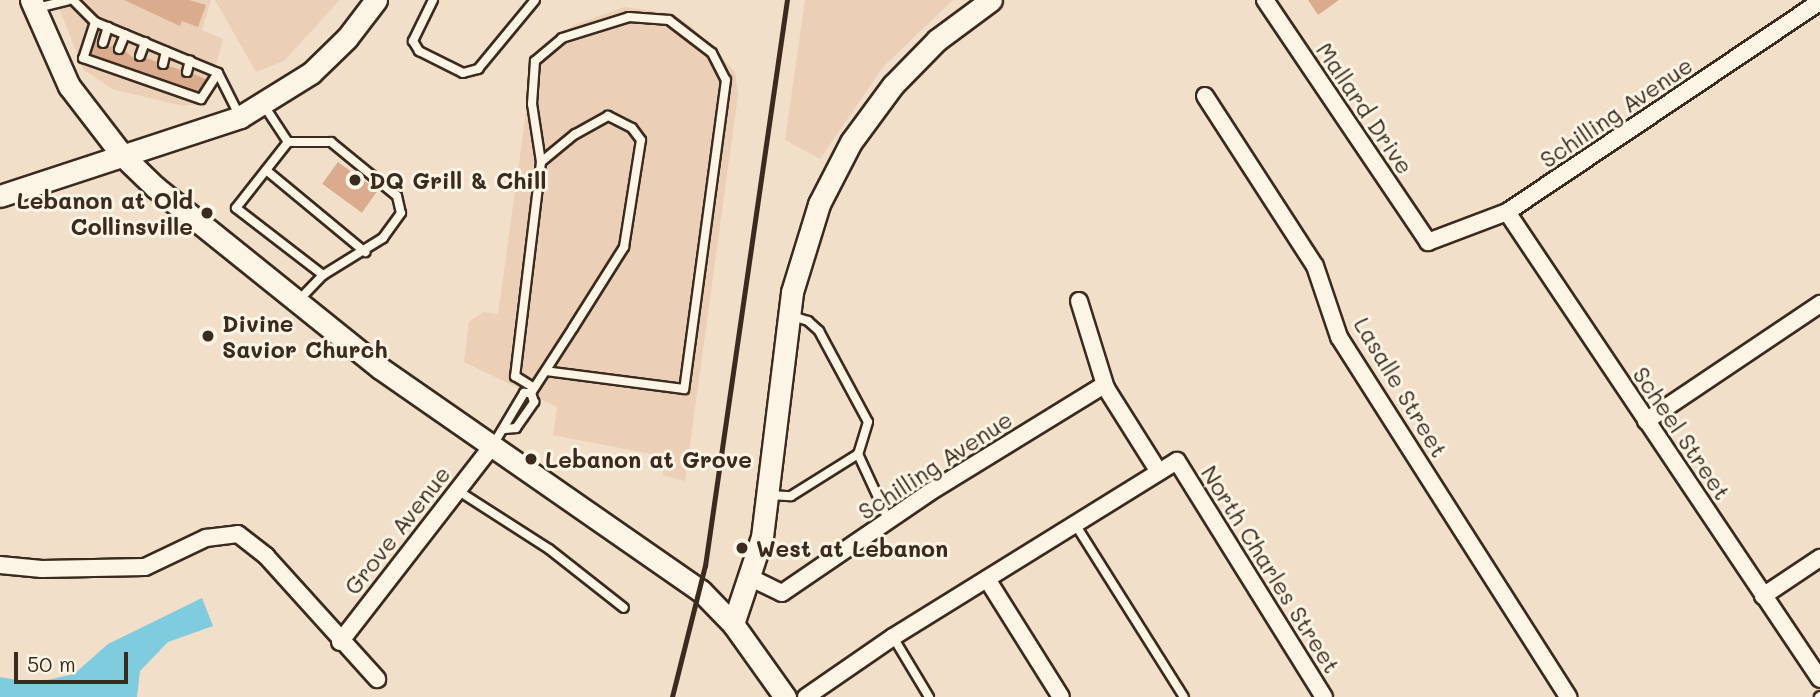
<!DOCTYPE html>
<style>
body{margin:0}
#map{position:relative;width:1820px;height:697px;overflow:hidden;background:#f2dfca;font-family:Mali,sans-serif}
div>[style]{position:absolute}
.built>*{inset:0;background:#ebcfb7}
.water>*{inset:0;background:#7fccde}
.building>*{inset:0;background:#daab8c;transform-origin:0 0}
.roads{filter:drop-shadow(2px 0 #3b2a1e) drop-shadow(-2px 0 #3b2a1e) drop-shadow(0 2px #3b2a1e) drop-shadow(0 -2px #3b2a1e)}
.lane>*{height:8px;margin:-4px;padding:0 4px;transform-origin:4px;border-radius:4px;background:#fcf5e5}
.street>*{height:16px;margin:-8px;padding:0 8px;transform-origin:8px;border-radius:8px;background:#fcf5e5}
.secondary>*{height:21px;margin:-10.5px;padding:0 10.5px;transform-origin:10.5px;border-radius:10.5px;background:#fcf5e5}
.rail>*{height:4.5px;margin:-2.25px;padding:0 2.25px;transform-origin:2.25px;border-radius:2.25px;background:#3b2a1e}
.dots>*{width:19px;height:19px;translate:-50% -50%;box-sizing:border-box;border:4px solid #fcf5e5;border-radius:50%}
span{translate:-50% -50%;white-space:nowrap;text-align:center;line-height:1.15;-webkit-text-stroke:6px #fcf5e5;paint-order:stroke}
.street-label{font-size:23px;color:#3b2a1e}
.poi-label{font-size:23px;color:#3b2a1e;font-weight:700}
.left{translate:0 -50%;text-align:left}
.right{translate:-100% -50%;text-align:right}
.scale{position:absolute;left:14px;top:652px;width:114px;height:32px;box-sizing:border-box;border:4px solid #3b2a1e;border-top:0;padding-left:9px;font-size:21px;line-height:24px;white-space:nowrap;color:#3b2a1e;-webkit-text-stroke:5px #fcf5e5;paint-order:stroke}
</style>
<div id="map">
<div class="built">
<i style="clip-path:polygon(56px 0,211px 0,202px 30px,223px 39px,206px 103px,183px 106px,112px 89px,83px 69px)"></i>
<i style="clip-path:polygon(215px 0,340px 0,284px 61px,256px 72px)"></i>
<i style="clip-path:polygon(805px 0,953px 0,883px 67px,820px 159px,785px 140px)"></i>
<i style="clip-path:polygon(624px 7px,674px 14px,692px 27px,735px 72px,738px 95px,685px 481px,663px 475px,662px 456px,553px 435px,557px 407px,464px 362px,469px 322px,483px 312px,498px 314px,534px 55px,572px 26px)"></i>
</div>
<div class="water">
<i style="clip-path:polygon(202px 598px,213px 626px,168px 642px,140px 671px,137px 697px,0 697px,0 677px,34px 683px,74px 674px,108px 644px)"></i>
</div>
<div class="building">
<i style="clip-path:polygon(124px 0,189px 0,206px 5px,198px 27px,182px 21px,180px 26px)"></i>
<i style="clip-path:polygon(1308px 0,1339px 0,1318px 15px)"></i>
<i style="clip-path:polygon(96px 40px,100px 49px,113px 46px,117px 55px,125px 51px,138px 62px,146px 58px,157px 62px,161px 70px,169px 66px,181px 70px,185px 78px,193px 74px,206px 79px,198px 91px,91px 54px)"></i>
<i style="left:338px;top:162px;width:49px;height:27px;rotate:36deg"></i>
</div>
<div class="roads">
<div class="lane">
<i style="left:73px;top:0;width:31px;rotate:45deg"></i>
<i style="left:95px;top:22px;width:133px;rotate:22.5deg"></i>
<i style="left:218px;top:73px;width:49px;rotate:63.4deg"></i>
<i style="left:433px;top:0;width:46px;rotate:116deg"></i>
<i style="left:413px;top:41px;width:12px;rotate:59deg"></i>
<i style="left:419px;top:51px;width:49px;rotate:26.6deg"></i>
<i style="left:463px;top:73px;width:16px;rotate:-15deg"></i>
<i style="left:478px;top:69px;width:89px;rotate:-50.4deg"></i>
<i style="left:37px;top:8px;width:32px;rotate:-14deg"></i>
<i style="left:95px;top:22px;width:38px;rotate:108deg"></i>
<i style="left:83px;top:58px;width:125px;rotate:19.2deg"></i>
<i style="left:201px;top:99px;width:31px;rotate:-57deg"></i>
<i style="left:103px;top:43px;width:17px;rotate:-73deg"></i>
<i style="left:119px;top:49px;width:16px;rotate:-68deg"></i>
<i style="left:140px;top:56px;width:15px;rotate:-70deg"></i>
<i style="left:163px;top:64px;width:13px;rotate:-77deg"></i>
<i style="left:187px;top:72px;width:12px;rotate:-76deg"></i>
<i style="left:263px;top:104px;width:45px;rotate:56.7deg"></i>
<i style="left:288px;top:142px;width:84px;rotate:128.2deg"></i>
<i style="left:236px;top:208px;width:110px;rotate:37.6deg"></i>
<i style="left:323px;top:275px;width:35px;rotate:134deg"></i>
<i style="left:288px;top:142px;width:43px"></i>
<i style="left:331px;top:142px;width:85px;rotate:39.3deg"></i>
<i style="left:397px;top:196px;width:17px;rotate:77deg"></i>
<i style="left:401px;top:213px;width:31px;rotate:126deg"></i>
<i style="left:383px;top:238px;width:70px;rotate:148.3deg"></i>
<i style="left:541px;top:162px;width:59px;rotate:-98.8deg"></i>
<i style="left:532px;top:104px;width:43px;rotate:-86deg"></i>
<i style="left:535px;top:61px;width:35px;rotate:-40deg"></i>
<i style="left:562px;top:38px;width:70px;rotate:-17.4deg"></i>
<i style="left:629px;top:17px;width:40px;rotate:4.3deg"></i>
<i style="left:669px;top:20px;width:54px;rotate:37.5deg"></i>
<i style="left:712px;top:53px;width:30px;rotate:63deg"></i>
<i style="left:726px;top:80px;width:312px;rotate:97.7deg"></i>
<i style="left:684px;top:389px;width:139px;rotate:-172.6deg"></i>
<i style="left:266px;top:170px;width:129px;rotate:39.6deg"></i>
<i style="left:792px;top:316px;width:17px;rotate:17deg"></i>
<i style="left:808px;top:321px;width:15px;rotate:42deg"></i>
<i style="left:819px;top:331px;width:103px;rotate:61.7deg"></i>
<i style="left:868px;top:422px;width:34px;rotate:107deg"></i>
<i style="left:505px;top:429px;width:11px;rotate:-5deg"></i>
<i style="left:516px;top:428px;width:32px;rotate:-55deg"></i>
<i style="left:534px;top:402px;width:9px;rotate:-108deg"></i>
<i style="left:493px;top:445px;width:61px;rotate:-59.2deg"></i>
<i style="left:524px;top:393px;width:7px"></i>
<i style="left:531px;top:393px;width:77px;rotate:-57.1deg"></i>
<i style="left:573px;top:328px;width:96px;rotate:-57.8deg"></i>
<i style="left:624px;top:247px;width:108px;rotate:-81deg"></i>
<i style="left:641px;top:140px;width:15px;rotate:-127deg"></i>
<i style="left:632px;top:128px;width:27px;rotate:-153deg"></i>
<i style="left:608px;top:116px;width:38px;rotate:151deg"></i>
<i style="left:575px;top:134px;width:44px;rotate:140.5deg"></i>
<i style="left:541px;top:162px;width:216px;rotate:96.9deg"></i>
<i style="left:515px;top:376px;width:22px;rotate:32deg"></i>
<i style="left:457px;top:490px;width:109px;rotate:32.7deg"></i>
<i style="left:549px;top:549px;width:95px;rotate:38.2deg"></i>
<i style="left:769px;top:495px;width:22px;rotate:3deg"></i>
<i style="left:791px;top:496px;width:79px;rotate:-32.1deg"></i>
<i style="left:858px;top:454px;width:74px;rotate:65.2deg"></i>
<i style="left:1075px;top:524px;width:204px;rotate:57.8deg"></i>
<i style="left:893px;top:637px;width:70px;rotate:59deg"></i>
<i style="left:1819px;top:697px;width:1px;rotate:-45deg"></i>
</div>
<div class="street">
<i style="left:1265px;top:0;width:292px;rotate:56deg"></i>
<i style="left:1428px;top:242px;width:85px;rotate:-20.8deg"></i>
<i style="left:1507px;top:212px;width:377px;rotate:-33.9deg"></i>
<i style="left:1205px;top:96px;width:202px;rotate:57.1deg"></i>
<i style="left:1315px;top:266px;width:75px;rotate:71.3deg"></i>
<i style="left:1339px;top:337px;width:427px;rotate:57.5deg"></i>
<i style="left:1507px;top:212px;width:562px;rotate:56.17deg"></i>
<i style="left:1079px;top:301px;width:91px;rotate:72.8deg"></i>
<i style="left:1106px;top:388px;width:99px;rotate:57.8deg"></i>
<i style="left:1646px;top:421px;width:210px;rotate:-33.9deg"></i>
<i style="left:0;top:565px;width:42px;rotate:5.4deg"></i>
<i style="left:42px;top:569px;width:103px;rotate:-1.1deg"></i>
<i style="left:145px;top:567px;width:68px;rotate:-25.4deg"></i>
<i style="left:206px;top:538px;width:32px;rotate:-7deg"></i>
<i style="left:238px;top:534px;width:36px;rotate:38deg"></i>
<i style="left:266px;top:556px;width:166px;rotate:47.9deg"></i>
<i style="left:751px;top:578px;width:34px;rotate:26deg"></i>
<i style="left:782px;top:593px;width:179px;rotate:-34.3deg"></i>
<i style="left:930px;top:492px;width:204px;rotate:-31.6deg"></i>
<i style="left:1104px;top:385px;width:4px;rotate:56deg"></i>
<i style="left:987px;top:579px;width:139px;rotate:57.9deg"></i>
<i style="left:1763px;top:596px;width:69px;rotate:-33.7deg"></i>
<i style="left:340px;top:642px;width:247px;rotate:-52.2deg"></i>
<i style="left:806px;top:697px;width:106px;rotate:-34.6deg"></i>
<i style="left:893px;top:637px;width:334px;rotate:-31.8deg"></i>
<i style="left:1177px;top:461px;width:278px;rotate:58.1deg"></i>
</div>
<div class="secondary">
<i style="left:31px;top:0;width:94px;rotate:66.2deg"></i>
<i style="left:69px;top:86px;width:88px;rotate:52.4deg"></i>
<i style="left:123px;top:156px;width:45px;rotate:44.1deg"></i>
<i style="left:155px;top:187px;width:289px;rotate:38.8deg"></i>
<i style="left:380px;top:368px;width:391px;rotate:34.8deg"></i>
<i style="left:701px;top:591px;width:46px;rotate:45.9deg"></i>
<i style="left:733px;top:624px;width:90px;rotate:54.5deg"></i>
<i style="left:0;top:196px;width:253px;rotate:-18.2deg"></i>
<i style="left:240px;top:117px;width:84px;rotate:-31.8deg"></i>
<i style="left:311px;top:73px;width:50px;rotate:-44.2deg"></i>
<i style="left:347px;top:38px;width:48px;rotate:-52.7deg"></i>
<i style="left:733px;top:624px;width:92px;rotate:-71.6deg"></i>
<i style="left:762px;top:537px;width:247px;rotate:-83deg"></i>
<i style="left:792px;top:292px;width:92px;rotate:-72.9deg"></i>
<i style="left:819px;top:204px;width:70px;rotate:-62.7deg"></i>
<i style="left:851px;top:142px;width:71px;rotate:-53.6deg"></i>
<i style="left:893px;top:85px;width:63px;rotate:-45.6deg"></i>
<i style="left:937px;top:40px;width:67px;rotate:-36.5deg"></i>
</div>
</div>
<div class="rail">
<i style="left:672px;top:697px;width:135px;rotate:-75.9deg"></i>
<i style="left:705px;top:566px;width:572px;rotate:-81.76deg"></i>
</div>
<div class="dots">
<i style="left:355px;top:180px;background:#3b2a1e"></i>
<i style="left:207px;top:213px;background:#3b2a1e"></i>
<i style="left:208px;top:336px;background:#3b2a1e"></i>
<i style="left:531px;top:459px;background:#3b2a1e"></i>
<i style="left:742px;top:548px;background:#3b2a1e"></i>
</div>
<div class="street-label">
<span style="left:1365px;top:108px;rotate:56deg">Mallard Drive</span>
<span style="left:1616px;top:112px;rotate:-34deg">Schilling Avenue</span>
<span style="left:1401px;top:387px;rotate:59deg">Lasalle Street</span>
<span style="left:1682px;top:433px;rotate:56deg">Scheel Street</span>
<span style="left:935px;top:465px;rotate:-33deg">Schilling Avenue</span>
<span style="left:397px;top:530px;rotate:-52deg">Grove Avenue</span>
<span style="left:1271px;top:569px;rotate:58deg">North Charles Street</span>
</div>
<div class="poi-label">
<span class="left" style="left:369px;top:180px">DQ Grill &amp; Chill</span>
<span class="right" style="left:193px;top:213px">Lebanon at Old<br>Collinsville</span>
<span class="left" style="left:222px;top:336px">Divine<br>Savior Church</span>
<span class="left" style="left:545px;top:459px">Lebanon at Grove</span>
<span class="left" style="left:756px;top:548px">West at Lebanon</span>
</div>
<div class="scale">50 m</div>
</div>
